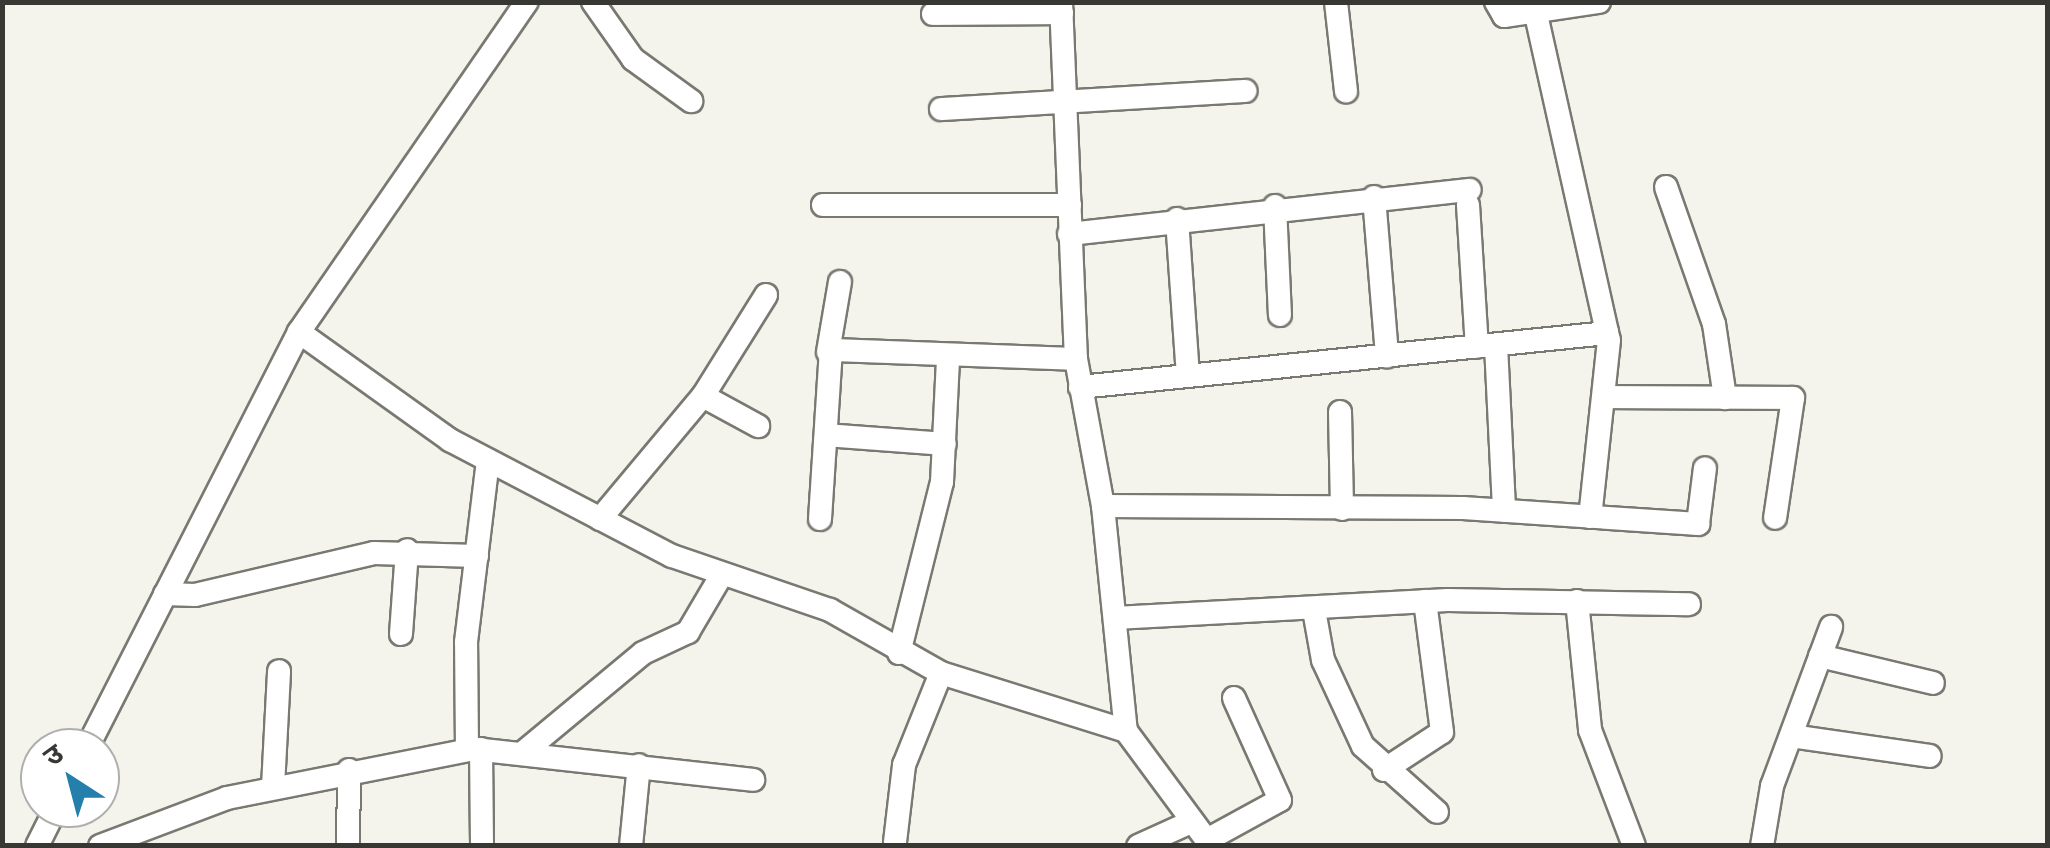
<!DOCTYPE html>
<meta charset="utf-8">
<style>
body{margin:0}
#map{position:relative;width:2050px;height:848px;overflow:hidden;background:#f4f4ed;font-family:"Nunito Sans","Noto Sans Devanagari",sans-serif}
div>[style]{position:absolute}
.roads{filter:drop-shadow(2px 0 #797972) drop-shadow(-2px 0 #797972) drop-shadow(0 2px #797972) drop-shadow(0 -2px #797972)}
.minor>*{height:22px;margin:-11px;padding:0 11px;transform-origin:11px;border-radius:11px;background:#fff}
span{translate:-50% -50%;white-space:nowrap;text-align:center;line-height:1.15;-webkit-text-stroke:10px #fff;paint-order:stroke}
.frame{position:absolute;inset:0;border:5px solid #373734;pointer-events:none}
.north{position:absolute;left:20px;top:728px;width:100px;height:100px;box-sizing:border-box;background:#fff;border:2px solid #afafae;border-radius:50%;rotate:324deg;font-size:28px;font-weight:700;line-height:40px;text-align:center;color:#373734}
.north::after{content:'';display:block;margin:auto;width:35px;height:45px;background:#247fad;clip-path:polygon(50% 0,100% 100%,50% 72%,0 100%)}
</style>
<div id="map">
<div class="roads">
<div class="minor">
<i style="left:593px;top:2px;width:70px;rotate:54.9deg"></i>
<i style="left:633px;top:59px;width:72px;rotate:35.9deg"></i>
<i style="left:1061px;top:2px;width:357px;rotate:87.6deg"></i>
<i style="left:1076px;top:359px;width:149px;rotate:79.6deg"></i>
<i style="left:1103px;top:506px;width:226px;rotate:84.2deg"></i>
<i style="left:1126px;top:731px;width:143px;rotate:53.5deg"></i>
<i style="left:1336px;top:2px;width:90px;rotate:83.6deg"></i>
<i style="left:1496px;top:2px;width:16px;rotate:60deg"></i>
<i style="left:1504px;top:16px;width:96px;rotate:-8.4deg"></i>
<i style="left:1535px;top:10px;width:338px;rotate:77.4deg"></i>
<i style="left:1609px;top:340px;width:178px;rotate:96.1deg"></i>
<i style="left:933px;top:14px;width:129px;rotate:-0.4deg"></i>
<i style="left:941px;top:109px;width:305px;rotate:-3.4deg"></i>
<i style="left:1666px;top:187px;width:145px;rotate:70.7deg"></i>
<i style="left:1714px;top:324px;width:75px;rotate:81.5deg"></i>
<i style="left:1374px;top:197px;width:160px;rotate:85.3deg"></i>
<i style="left:823px;top:205px;width:247px"></i>
<i style="left:1468px;top:205px;width:142px;rotate:86.4deg"></i>
<i style="left:1275px;top:206px;width:109px;rotate:87.4deg"></i>
<i style="left:1177px;top:219px;width:156px;rotate:86deg"></i>
<i style="left:1069px;top:234px;width:403px;rotate:-6.3deg"></i>
<i style="left:299px;top:332px;width:186px;rotate:35.6deg"></i>
<i style="left:450px;top:440px;width:250px;rotate:27.6deg"></i>
<i style="left:672px;top:556px;width:167px;rotate:18.9deg"></i>
<i style="left:830px;top:610px;width:128px;rotate:29.6deg"></i>
<i style="left:941px;top:673px;width:194px;rotate:17.4deg"></i>
<i style="left:1496px;top:345px;width:166px;rotate:87.2deg"></i>
<i style="left:828px;top:352px;width:71px;rotate:-80.3deg"></i>
<i style="left:1080px;top:387px;width:530px;rotate:-5.85deg"></i>
<i style="left:703px;top:396px;width:63px;rotate:28.6deg"></i>
<i style="left:1606px;top:397px;width:187px;rotate:0.3deg"></i>
<i style="left:1793px;top:398px;width:121px;rotate:98.5deg"></i>
<i style="left:1340px;top:412px;width:97px;rotate:88.8deg"></i>
<i style="left:826px;top:435px;width:119px;rotate:4.3deg"></i>
<i style="left:1103px;top:506px;width:360px;rotate:0.3deg"></i>
<i style="left:1463px;top:508px;width:236px;rotate:3.9deg"></i>
<i style="left:1698px;top:524px;width:56px;rotate:-82.9deg"></i>
<i style="left:600px;top:519px;width:160px;rotate:-50.1deg"></i>
<i style="left:703px;top:396px;width:119px;rotate:-58deg"></i>
<i style="left:820px;top:519px;width:169px;rotate:-86.3deg"></i>
<i style="left:831px;top:350px;width:245px;rotate:2.1deg"></i>
<i style="left:165px;top:594px;width:30px;rotate:2deg"></i>
<i style="left:195px;top:595px;width:184px;rotate:-13.2deg"></i>
<i style="left:374px;top:553px;width:103px;rotate:1.7deg"></i>
<i style="left:1577px;top:601px;width:130px;rotate:84.2deg"></i>
<i style="left:1590px;top:730px;width:124px;rotate:69.2deg"></i>
<i style="left:1314px;top:610px;width:51px;rotate:79.8deg"></i>
<i style="left:1323px;top:660px;width:95px;rotate:65.1deg"></i>
<i style="left:1363px;top:746px;width:99px;rotate:41.7deg"></i>
<i style="left:1115px;top:618px;width:333px;rotate:-3.1deg"></i>
<i style="left:1448px;top:600px;width:241px;rotate:1deg"></i>
<i style="left:401px;top:634px;width:84px;rotate:-85.9deg"></i>
<i style="left:899px;top:653px;width:176px;rotate:-75.9deg"></i>
<i style="left:942px;top:482px;width:124px;rotate:-87.2deg"></i>
<i style="left:1820px;top:656px;width:116px;rotate:13.4deg"></i>
<i style="left:1791px;top:736px;width:140px;rotate:8.2deg"></i>
<i style="left:87px;top:748px;width:467px;rotate:-63deg"></i>
<i style="left:299px;top:332px;width:401px;rotate:-55.4deg"></i>
<i style="left:481px;top:749px;width:97px;rotate:89.4deg"></i>
<i style="left:467px;top:750px;width:108px;rotate:-90.5deg"></i>
<i style="left:466px;top:642px;width:183px;rotate:-83.1deg"></i>
<i style="left:525px;top:751px;width:153px;rotate:-39.7deg"></i>
<i style="left:643px;top:653px;width:50px;rotate:-25deg"></i>
<i style="left:688px;top:632px;width:65px;rotate:-59.5deg"></i>
<i style="left:1384px;top:770px;width:69px;rotate:-33.2deg"></i>
<i style="left:1442px;top:732px;width:132px;rotate:-97.4deg"></i>
<i style="left:273px;top:787px;width:116px;rotate:-87deg"></i>
<i style="left:1207px;top:840px;width:83px;rotate:-28.7deg"></i>
<i style="left:1280px;top:800px;width:112px;rotate:-114.3deg"></i>
<i style="left:895px;top:842px;width:78px;rotate:-83.3deg"></i>
<i style="left:904px;top:765px;width:99px;rotate:-68.1deg"></i>
<i style="left:37px;top:846px;width:42px;rotate:-63.4deg"></i>
<i style="left:100px;top:846px;width:136px;rotate:-20.7deg"></i>
<i style="left:227px;top:798px;width:252px;rotate:-11.2deg"></i>
<i style="left:474px;top:749px;width:281px;rotate:6.3deg"></i>
<i style="left:348px;top:846px;width:76px;rotate:-89.2deg"></i>
<i style="left:631px;top:846px;width:81px;rotate:-84.4deg"></i>
<i style="left:1138px;top:846px;width:60px;rotate:-24.4deg"></i>
<i style="left:1762px;top:846px;width:61px;rotate:-80.5deg"></i>
<i style="left:1772px;top:786px;width:170px;rotate:-69.6deg"></i>
</div>
</div>
<div class="frame"></div>
<div class="north">उ</div>
</div>
